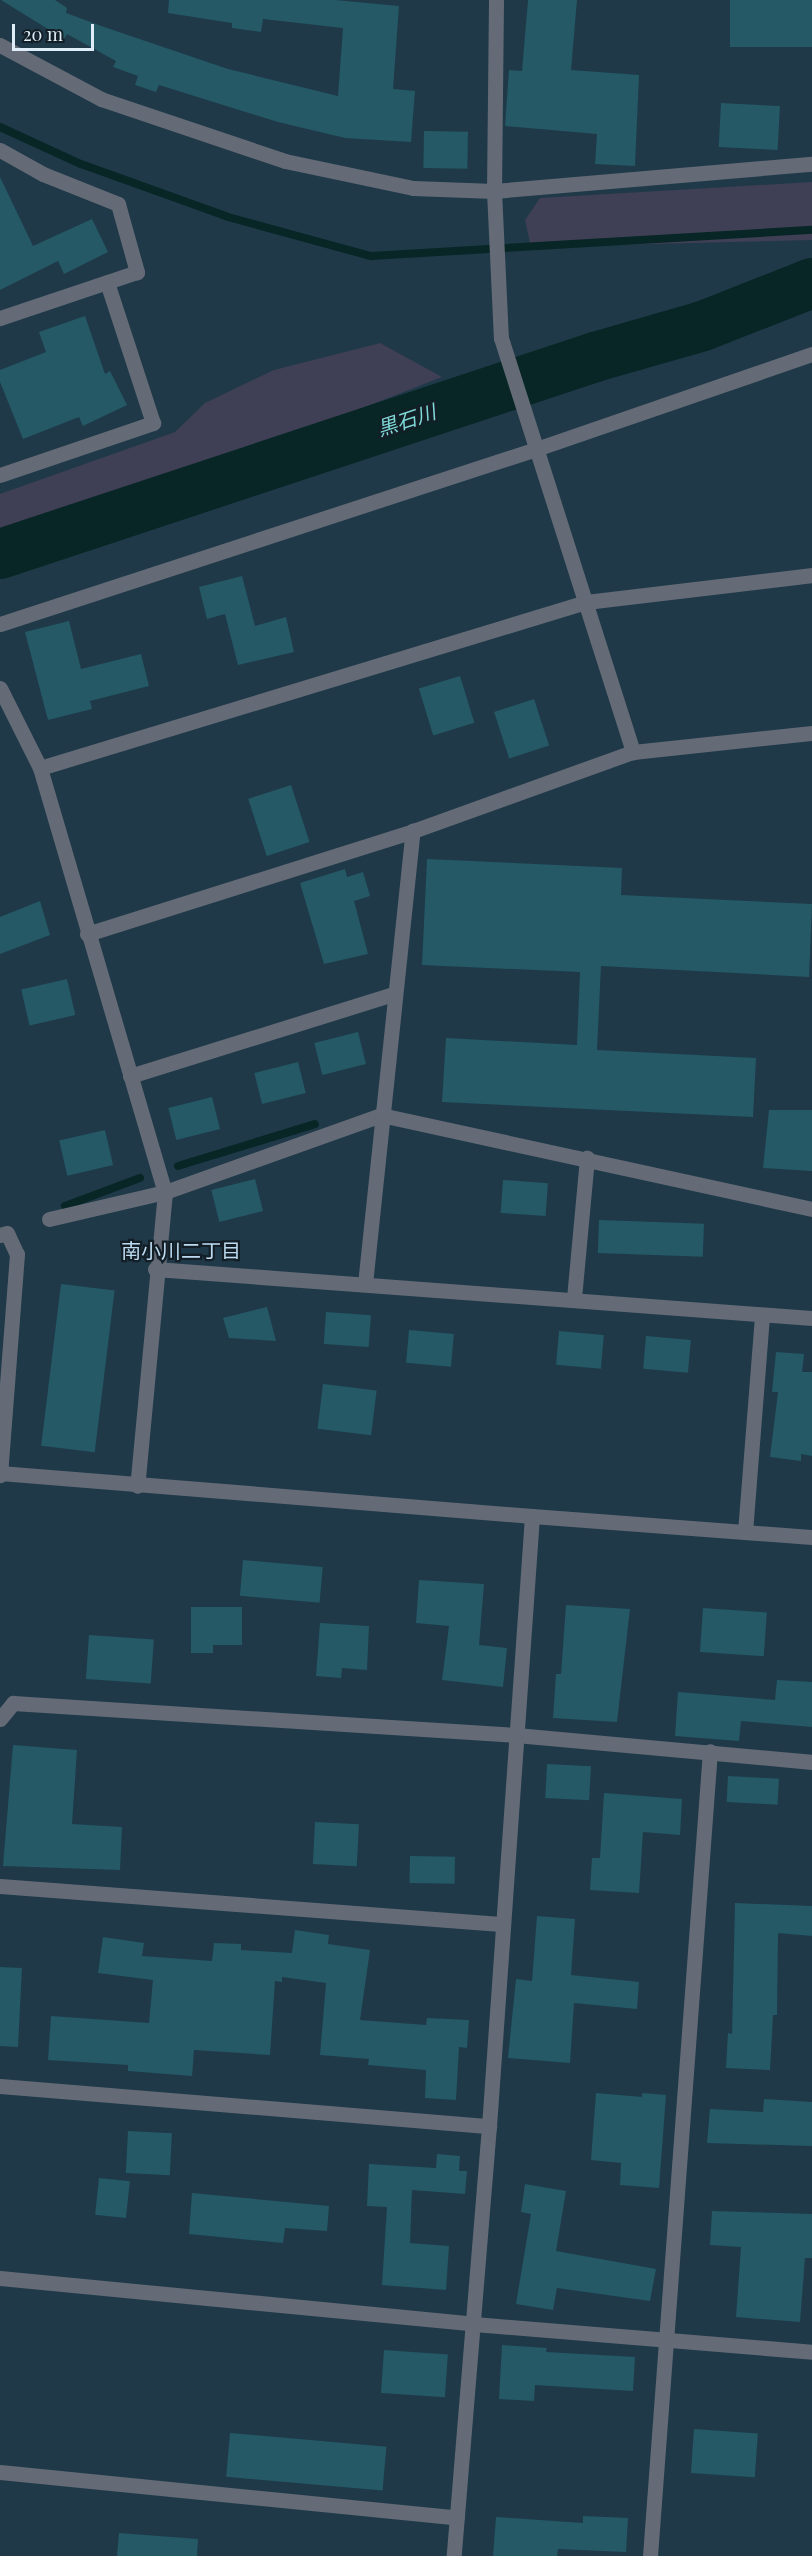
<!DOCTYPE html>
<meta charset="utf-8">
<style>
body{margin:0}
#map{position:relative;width:812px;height:2556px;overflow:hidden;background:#1f3949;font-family:"Playfair Display","Noto Sans JP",serif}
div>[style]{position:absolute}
.green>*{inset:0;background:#3f3f55}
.stream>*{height:8px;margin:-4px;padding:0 4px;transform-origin:4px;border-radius:4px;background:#072625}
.river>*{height:50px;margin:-25px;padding:0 25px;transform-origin:25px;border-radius:25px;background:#072625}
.building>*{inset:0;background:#245965;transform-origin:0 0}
.minor>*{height:15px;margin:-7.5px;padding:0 7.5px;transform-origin:7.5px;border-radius:7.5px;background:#646b76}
.tertiary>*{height:15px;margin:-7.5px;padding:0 7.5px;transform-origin:7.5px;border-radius:7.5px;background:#646b76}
span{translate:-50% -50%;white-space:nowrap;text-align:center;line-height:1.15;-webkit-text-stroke:4.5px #131e26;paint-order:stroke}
.water-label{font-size:20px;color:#7ddad7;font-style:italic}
.neighbourhood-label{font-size:20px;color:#bddbf0}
.scale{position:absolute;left:12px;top:24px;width:82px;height:27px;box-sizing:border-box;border:3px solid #deedf7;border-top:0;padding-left:8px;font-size:18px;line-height:21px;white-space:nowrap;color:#deedf7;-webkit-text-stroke:4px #131e26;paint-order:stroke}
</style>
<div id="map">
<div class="green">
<i style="clip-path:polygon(812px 182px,812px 240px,531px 247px,525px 220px,540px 198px)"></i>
<i style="clip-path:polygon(380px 343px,442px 377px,278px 441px,42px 523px,0 532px,0 494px,175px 432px,205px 403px,274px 370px)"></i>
</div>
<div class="stream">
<i style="left:0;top:127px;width:89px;rotate:24.6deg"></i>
<i style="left:81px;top:164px;width:156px;rotate:19.8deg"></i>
<i style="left:228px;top:217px;width:148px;rotate:15.3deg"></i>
<i style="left:371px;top:256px;width:442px;rotate:-3.4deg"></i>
<i style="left:178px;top:1166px;width:143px;rotate:-17deg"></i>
<i style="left:65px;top:1206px;width:80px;rotate:-20.5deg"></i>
</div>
<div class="river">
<i style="left:0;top:554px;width:627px;rotate:-18.32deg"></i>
<i style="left:595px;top:357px;width:112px;rotate:-16deg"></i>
<i style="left:703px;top:326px;width:117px;rotate:-21.5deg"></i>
</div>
<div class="building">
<i style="clip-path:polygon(1px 0,55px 0,67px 8px,66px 13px,107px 28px,228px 69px,338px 96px,343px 28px,263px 19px,261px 32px,232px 28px,232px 23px,168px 13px,169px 0,335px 0,399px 6px,393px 89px,415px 91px,411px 142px,345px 138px,278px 122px,159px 85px,156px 92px,135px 85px,138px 76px,113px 67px,116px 61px,67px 34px,64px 39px)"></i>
<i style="clip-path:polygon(528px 0,577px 0,571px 70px,639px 75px,635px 166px,595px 164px,597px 134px,505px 126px,509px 70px,522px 71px)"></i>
<i style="left:730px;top:0;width:82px;height:47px"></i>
<i style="left:721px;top:103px;width:59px;height:44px;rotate:3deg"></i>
<i style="left:424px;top:131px;width:44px;height:37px;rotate:1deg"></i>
<i style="clip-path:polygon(0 177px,33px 246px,92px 219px,108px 252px,64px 274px,58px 261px,0 290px)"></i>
<i style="clip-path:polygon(85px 316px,105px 374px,110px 371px,127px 405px,83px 426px,79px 417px,23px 439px,0 382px,0 370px,46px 352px,39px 332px)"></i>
<i style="clip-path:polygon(242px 576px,255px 626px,286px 617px,294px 652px,238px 665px,225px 614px,207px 619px,199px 587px)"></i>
<i style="clip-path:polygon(69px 621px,81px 669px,141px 654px,149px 686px,90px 701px,92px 709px,48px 720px,25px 632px)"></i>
<i style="left:460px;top:676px;width:49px;height:43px;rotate:73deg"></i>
<i style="left:534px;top:699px;width:49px;height:42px;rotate:72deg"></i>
<i style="left:291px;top:785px;width:60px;height:45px;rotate:72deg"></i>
<i style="clip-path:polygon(427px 859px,622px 868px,621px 895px,812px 904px,809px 977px,601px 966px,597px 1050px,756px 1058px,753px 1117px,442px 1102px,446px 1038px,577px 1045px,580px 972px,422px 965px)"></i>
<i style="clip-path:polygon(345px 869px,347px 877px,363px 872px,370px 896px,354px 901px,368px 954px,324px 964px,300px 883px)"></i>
<i style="clip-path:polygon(40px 901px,50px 935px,0 954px,0 917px)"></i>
<i style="left:67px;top:979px;width:37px;height:47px;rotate:77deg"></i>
<i style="left:358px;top:1032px;width:33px;height:45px;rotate:76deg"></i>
<i style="left:298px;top:1062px;width:32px;height:45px;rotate:76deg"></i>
<i style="left:212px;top:1097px;width:33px;height:45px;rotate:76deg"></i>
<i style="clip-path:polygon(769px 1110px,812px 1110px,812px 1171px,763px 1168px)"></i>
<i style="left:105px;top:1130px;width:36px;height:47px;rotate:77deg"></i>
<i style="left:255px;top:1179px;width:33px;height:45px;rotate:76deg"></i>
<i style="left:503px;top:1180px;width:45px;height:33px;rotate:4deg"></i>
<i style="left:599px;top:1220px;width:105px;height:33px;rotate:2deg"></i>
<i style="left:61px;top:1284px;width:54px;height:163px;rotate:7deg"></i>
<i style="clip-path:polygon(267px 1307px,276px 1341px,229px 1338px,223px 1318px)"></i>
<i style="left:326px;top:1312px;width:45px;height:32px;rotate:4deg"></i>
<i style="left:409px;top:1330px;width:45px;height:33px;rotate:5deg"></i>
<i style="left:559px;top:1331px;width:45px;height:34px;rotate:5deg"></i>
<i style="left:646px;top:1336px;width:45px;height:33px;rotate:5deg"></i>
<i style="clip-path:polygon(776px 1352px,804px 1354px,802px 1372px,812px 1372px,812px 1456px,801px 1454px,801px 1461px,770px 1457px,778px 1392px,772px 1392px)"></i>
<i style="left:323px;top:1384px;width:54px;height:45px;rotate:7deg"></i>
<i style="left:243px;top:1560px;width:80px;height:36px;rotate:5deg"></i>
<i style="clip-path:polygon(419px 1580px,484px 1584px,479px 1645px,507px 1648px,503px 1687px,442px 1680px,449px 1626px,416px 1623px)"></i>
<i style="clip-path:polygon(566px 1605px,630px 1609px,617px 1722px,553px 1718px,556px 1674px,561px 1674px)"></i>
<i style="clip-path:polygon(191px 1607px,242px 1607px,242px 1645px,213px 1645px,213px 1653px,191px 1653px)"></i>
<i style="left:703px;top:1608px;width:64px;height:44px;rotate:4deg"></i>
<i style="clip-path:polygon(320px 1623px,369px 1626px,367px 1670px,342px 1668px,341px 1678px,316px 1676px)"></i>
<i style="left:89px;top:1635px;width:65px;height:44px;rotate:4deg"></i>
<i style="clip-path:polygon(777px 1680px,812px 1682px,812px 1727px,741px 1721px,739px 1741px,675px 1736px,678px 1692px,775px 1700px)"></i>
<i style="clip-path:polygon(13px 1745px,77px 1750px,72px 1824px,122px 1827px,120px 1870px,3px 1866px)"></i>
<i style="left:547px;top:1764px;width:44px;height:34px;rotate:3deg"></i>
<i style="left:728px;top:1776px;width:51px;height:26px;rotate:3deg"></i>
<i style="clip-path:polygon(604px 1793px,682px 1799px,680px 1835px,643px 1832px,639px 1893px,590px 1890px,592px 1858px,600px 1858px)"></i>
<i style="left:315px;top:1822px;width:44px;height:42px;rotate:3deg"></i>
<i style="left:410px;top:1856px;width:45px;height:27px;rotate:1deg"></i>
<i style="clip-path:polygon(735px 1903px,812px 1906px,812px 1936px,778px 1933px,777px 2015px,773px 2015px,770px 2070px,726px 2068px,728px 2033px,732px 2034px)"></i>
<i style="clip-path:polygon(537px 1916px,575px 1919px,571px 1975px,639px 1982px,637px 2009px,574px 2003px,570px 2063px,508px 2058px,516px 1979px,532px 1981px)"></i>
<i style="clip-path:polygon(295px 1930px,329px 1935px,328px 1944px,370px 1950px,360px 2020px,426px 2025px,427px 2018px,469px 2020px,467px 2048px,459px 2047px,456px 2100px,425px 2098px,426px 2070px,368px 2065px,369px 2059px,320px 2055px,326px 1983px,282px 1977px,282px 1982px,275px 1981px,270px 2055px,194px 2050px,192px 2076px,128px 2071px,128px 2065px,48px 2060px,51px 2016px,149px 2023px,153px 1980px,98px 1973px,103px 1937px,144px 1943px,142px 1956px,212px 1961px,214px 1943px,241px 1944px,241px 1950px,292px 1953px)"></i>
<i style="clip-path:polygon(0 1967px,22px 1968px,18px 2047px,0 2046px)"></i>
<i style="clip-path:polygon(596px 2093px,642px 2097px,642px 2093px,666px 2095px,659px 2188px,620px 2185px,621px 2163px,591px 2160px)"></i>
<i style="clip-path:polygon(764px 2099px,812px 2102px,812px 2146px,707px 2143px,710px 2109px,763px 2112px)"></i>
<i style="left:128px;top:2131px;width:44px;height:42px;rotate:3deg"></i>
<i style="clip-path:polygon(437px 2154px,460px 2156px,459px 2171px,467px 2171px,465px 2194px,412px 2190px,410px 2243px,449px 2246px,446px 2290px,382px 2285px,387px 2207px,367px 2206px,369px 2164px,436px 2168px)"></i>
<i style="left:99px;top:2178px;width:31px;height:37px;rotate:6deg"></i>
<i style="clip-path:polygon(525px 2184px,566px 2191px,556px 2251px,656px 2269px,650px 2301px,557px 2288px,553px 2310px,516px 2304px,531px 2214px,521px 2212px)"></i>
<i style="clip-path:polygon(192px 2193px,329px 2206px,327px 2231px,285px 2228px,283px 2243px,189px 2234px)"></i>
<i style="clip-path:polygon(712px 2211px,812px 2214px,812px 2258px,805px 2258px,800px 2322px,736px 2317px,741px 2247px,710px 2245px)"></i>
<i style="clip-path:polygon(502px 2345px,547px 2348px,546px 2352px,635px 2357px,633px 2391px,535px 2385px,534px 2401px,499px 2399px)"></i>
<i style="left:384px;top:2350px;width:64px;height:43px;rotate:4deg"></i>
<i style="left:694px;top:2429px;width:64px;height:44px;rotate:4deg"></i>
<i style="left:230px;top:2433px;width:157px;height:44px;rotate:5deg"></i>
<i style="clip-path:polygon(583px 2516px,628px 2518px,626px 2552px,558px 2549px,557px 2556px,493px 2556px,496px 2517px,583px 2523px)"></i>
<i style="clip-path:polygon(119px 2533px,198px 2539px,197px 2556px,117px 2556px)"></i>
</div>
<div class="minor">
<i style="left:496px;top:0;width:191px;rotate:90.6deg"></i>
<i style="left:494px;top:191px;width:147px;rotate:87.3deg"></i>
<i style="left:501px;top:338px;width:435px;rotate:72.3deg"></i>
<i style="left:0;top:45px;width:115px;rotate:28.1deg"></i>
<i style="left:101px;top:99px;width:194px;rotate:18.6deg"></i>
<i style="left:285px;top:161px;width:131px;rotate:11.9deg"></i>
<i style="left:413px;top:188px;width:81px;rotate:2.1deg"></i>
<i style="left:494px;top:191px;width:319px;rotate:-4.9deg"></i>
<i style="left:0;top:150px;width:49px;rotate:29.2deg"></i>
<i style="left:43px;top:174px;width:81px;rotate:21.8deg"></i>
<i style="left:118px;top:204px;width:71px;rotate:74.4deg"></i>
<i style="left:137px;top:272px;width:145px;rotate:161.4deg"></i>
<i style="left:0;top:475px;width:162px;rotate:-18.8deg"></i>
<i style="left:153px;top:423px;width:148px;rotate:-108.1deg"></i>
<i style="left:0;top:624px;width:567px;rotate:-18.08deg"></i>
<i style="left:539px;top:448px;width:289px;rotate:-19deg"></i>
<i style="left:0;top:688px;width:89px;rotate:63.4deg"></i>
<i style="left:40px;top:768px;width:442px;rotate:73.6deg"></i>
<i style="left:165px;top:1192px;width:295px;rotate:95.4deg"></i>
<i style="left:40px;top:768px;width:571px;rotate:-16.91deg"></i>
<i style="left:586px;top:602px;width:228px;rotate:-6.8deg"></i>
<i style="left:87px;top:934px;width:342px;rotate:-17.5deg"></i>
<i style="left:413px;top:831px;width:234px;rotate:-19.8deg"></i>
<i style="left:633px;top:752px;width:180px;rotate:-6.1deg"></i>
<i style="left:130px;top:1076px;width:276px;rotate:-17.3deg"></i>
<i style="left:49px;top:1219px;width:119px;rotate:-13.1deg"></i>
<i style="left:165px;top:1192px;width:229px;rotate:-19.6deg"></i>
<i style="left:381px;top:1115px;width:441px;rotate:12.3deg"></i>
<i style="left:0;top:1235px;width:7px;rotate:-16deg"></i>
<i style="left:7px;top:1233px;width:23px;rotate:65deg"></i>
<i style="left:17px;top:1254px;width:222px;rotate:94.4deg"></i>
<i style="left:155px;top:1269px;width:659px;rotate:4.27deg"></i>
<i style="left:365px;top:1284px;width:456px;rotate:-84deg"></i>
<i style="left:574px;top:1298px;width:141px;rotate:-84.7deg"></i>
<i style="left:745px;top:1532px;width:218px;rotate:-85.5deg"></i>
<i style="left:0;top:1719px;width:21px;rotate:-51deg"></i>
<i style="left:13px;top:1703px;width:504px;rotate:3.64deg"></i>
<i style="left:516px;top:1735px;width:297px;rotate:5.2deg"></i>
<i style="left:0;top:1886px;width:502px;rotate:4.34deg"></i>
<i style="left:0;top:2086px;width:491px;rotate:4.7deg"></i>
<i style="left:0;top:2278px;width:476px;rotate:5.5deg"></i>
<i style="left:474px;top:2324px;width:339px;rotate:4.7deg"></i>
<i style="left:0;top:2472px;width:459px;rotate:5.7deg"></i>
<i style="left:650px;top:2556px;width:807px;rotate:-85.74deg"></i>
</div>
<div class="tertiary">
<i style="left:0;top:1473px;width:534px;rotate:4.62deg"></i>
<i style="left:532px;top:1516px;width:612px;rotate:94.03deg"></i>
<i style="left:489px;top:2126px;width:431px;rotate:94.7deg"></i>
<i style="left:532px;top:1516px;width:281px;rotate:4.3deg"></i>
</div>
<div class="water-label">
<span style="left:406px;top:419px;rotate:-18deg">黒石川</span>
</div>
<div class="neighbourhood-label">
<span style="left:181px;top:1249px">南小川二丁目</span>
</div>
<div class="scale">20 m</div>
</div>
